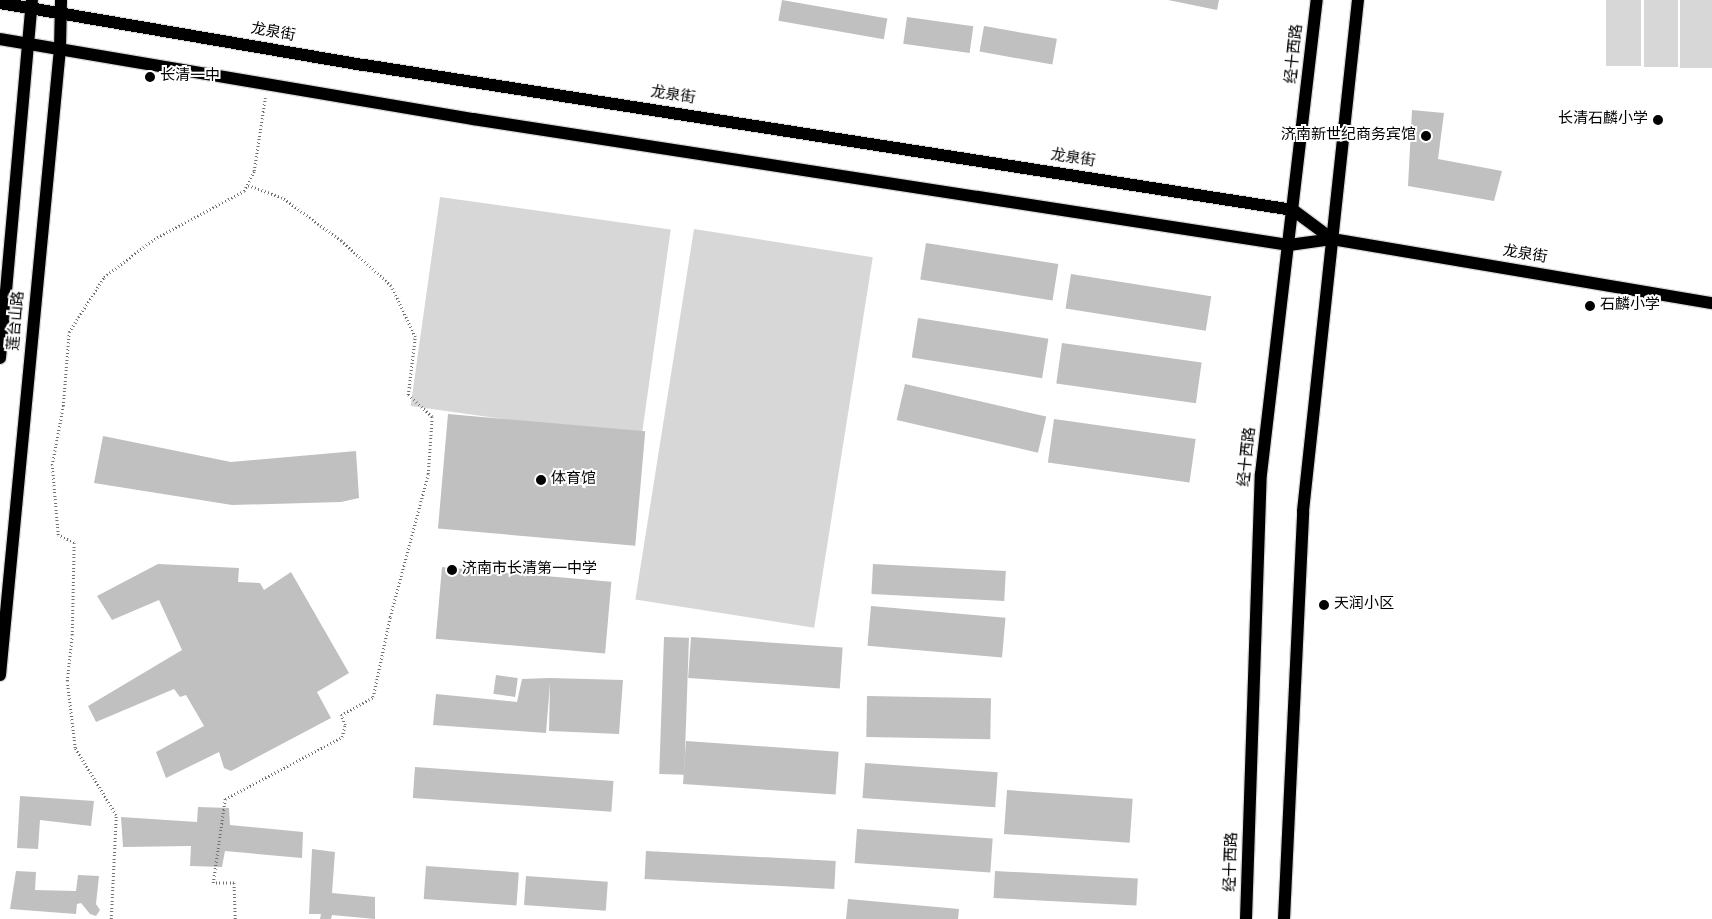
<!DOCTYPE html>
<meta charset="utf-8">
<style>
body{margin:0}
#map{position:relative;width:1712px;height:919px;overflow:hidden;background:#fff;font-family:Overpass,"Noto Sans SC",sans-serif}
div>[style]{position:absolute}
.green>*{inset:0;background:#d7d7d7;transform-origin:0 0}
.building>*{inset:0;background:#c0c0c0;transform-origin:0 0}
.path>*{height:2.5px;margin-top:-1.25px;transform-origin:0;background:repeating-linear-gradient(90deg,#727272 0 1px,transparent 0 3.5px)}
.roads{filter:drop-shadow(1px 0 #dbdbdb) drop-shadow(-1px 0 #dbdbdb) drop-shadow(0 1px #dbdbdb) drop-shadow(0 -1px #dbdbdb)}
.major>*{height:12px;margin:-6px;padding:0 6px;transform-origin:6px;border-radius:6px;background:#000}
.dots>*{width:14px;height:14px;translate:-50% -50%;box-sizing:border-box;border:2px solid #fff;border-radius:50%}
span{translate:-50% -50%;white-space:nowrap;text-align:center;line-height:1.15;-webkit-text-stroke:4px #fff;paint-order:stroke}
.street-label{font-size:15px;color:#000}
.poi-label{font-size:15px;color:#000}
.left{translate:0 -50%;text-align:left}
.right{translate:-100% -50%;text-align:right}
</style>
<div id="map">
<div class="green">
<i style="left:1606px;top:0;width:35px;height:66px"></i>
<i style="left:1644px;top:0;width:34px;height:67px"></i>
<i style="left:1680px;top:0;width:32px;height:68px"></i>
<i style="left:440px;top:197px;width:233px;height:211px;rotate:8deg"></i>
<i style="left:694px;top:229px;width:181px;height:375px;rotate:9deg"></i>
</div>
<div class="building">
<i style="left:782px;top:0;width:107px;height:21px;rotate:10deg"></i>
<i style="clip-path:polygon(1168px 0,1219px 0,1217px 10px)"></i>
<i style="left:907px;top:17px;width:67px;height:27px;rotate:8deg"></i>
<i style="left:984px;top:26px;width:74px;height:26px;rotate:10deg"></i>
<i style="clip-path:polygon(1412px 110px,1444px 113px,1438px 159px,1502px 171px,1494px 201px,1408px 186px)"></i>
<i style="left:926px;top:243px;width:134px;height:37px;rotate:9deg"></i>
<i style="left:1071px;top:274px;width:142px;height:35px;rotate:9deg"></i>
<i style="left:918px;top:318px;width:132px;height:40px;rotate:9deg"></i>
<i style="left:1062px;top:343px;width:141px;height:41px;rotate:8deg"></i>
<i style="left:905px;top:384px;width:145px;height:37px;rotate:13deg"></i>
<i style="left:448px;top:414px;width:198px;height:115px;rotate:5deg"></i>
<i style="left:1054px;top:419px;width:143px;height:44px;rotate:8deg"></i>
<i style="clip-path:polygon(103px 436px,231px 462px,356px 451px,359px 498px,341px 502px,232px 505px,94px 483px)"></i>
<i style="clip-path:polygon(158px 564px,239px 568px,238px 582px,260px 583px,264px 590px,291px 572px,349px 673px,317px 692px,331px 718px,231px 771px,224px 768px,219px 752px,166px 778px,156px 752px,204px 726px,186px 695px,180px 697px,174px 689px,96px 722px,88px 706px,182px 650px,159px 600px,112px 620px,97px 596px)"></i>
<i style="left:873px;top:564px;width:133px;height:30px;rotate:3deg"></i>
<i style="left:442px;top:567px;width:170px;height:72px;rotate:5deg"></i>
<i style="left:871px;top:606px;width:135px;height:40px;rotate:5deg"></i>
<i style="left:664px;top:637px;width:25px;height:137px;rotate:2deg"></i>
<i style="left:691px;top:637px;width:152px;height:41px;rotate:4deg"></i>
<i style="left:496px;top:675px;width:22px;height:19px;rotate:8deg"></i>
<i style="clip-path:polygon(550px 678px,623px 680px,619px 734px,549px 731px,550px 683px,546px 733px,433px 725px,436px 694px,517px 702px,522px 679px)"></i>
<i style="left:867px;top:696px;width:124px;height:41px;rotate:1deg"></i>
<i style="left:686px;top:741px;width:153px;height:43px;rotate:4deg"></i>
<i style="left:865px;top:763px;width:133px;height:35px;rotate:4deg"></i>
<i style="left:415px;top:767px;width:199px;height:31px;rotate:4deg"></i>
<i style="left:1007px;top:790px;width:126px;height:44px;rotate:4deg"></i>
<i style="clip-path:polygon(20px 796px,94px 801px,91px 826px,40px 820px,38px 849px,17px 848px)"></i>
<i style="clip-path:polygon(198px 807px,229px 808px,230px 825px,303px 832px,302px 858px,225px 851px,222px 867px,190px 866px,191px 846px,123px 847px,121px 817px,197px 822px)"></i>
<i style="left:857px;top:829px;width:136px;height:34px;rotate:4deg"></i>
<i style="clip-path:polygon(312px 849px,335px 852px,332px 893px,375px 897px,375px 919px,332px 915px,331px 919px,320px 919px,321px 914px,309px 914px)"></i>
<i style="left:646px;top:851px;width:190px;height:28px;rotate:3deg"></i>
<i style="left:426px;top:866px;width:93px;height:33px;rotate:4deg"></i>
<i style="clip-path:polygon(16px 871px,36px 872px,35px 890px,76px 891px,78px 875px,99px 876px,96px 904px,100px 910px,96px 916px,90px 914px,81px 903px,77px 904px,76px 914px,10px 909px)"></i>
<i style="left:995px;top:871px;width:143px;height:27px;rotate:3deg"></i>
<i style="left:526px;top:876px;width:82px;height:29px;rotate:4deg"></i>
<i style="clip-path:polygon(848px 899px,959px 909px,958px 919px,846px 919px)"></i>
</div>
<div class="path">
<i style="left:111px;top:919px;width:104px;rotate:-87.2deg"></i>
<i style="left:116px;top:815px;width:79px;rotate:-121.5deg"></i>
<i style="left:75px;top:748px;width:67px;rotate:-96.8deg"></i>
<i style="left:67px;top:681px;width:46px;rotate:-83.8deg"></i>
<i style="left:72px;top:635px;width:92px;rotate:-88.8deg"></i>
<i style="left:74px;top:543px;width:18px;rotate:-153deg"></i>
<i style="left:58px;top:535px;width:70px;rotate:-94.9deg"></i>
<i style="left:52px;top:465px;width:60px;rotate:-79.4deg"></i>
<i style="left:63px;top:406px;width:74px;rotate:-85.4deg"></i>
<i style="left:69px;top:332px;width:65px;rotate:-57.5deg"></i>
<i style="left:104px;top:277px;width:63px;rotate:-37.2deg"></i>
<i style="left:154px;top:239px;width:102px;rotate:-28.1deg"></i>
<i style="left:244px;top:191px;width:22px;rotate:-63deg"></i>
<i style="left:254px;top:171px;width:74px;rotate:-81.4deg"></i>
<i style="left:235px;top:919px;width:36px;rotate:-92deg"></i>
<i style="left:234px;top:883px;width:21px;rotate:180deg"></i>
<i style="left:213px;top:883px;width:85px;rotate:-81.9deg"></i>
<i style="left:225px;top:799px;width:132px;rotate:-27.9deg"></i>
<i style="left:342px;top:737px;width:12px;rotate:-76deg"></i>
<i style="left:345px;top:725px;width:11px;rotate:-112deg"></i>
<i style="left:341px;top:715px;width:37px;rotate:-29deg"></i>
<i style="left:373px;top:697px;width:82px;rotate:-78deg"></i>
<i style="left:390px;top:617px;width:148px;rotate:-75.1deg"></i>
<i style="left:428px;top:474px;width:57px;rotate:-86deg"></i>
<i style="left:432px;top:417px;width:33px;rotate:-137deg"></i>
<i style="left:408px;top:395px;width:58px;rotate:-83.1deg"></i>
<i style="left:415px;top:337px;width:56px;rotate:-115.2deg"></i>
<i style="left:391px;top:286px;width:67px;rotate:-138deg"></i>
<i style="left:341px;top:241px;width:73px;rotate:-143.9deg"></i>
<i style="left:282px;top:198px;width:37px;rotate:-160deg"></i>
</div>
<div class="roads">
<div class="major">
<i style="left:0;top:3px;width:369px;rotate:9.7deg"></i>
<i style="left:364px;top:65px;width:940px;rotate:8.87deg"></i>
<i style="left:1293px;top:210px;width:49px;rotate:36.6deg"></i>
<i style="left:0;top:39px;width:480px;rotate:9.6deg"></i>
<i style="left:473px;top:119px;width:826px;rotate:8.78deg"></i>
<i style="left:1289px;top:245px;width:43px;rotate:-7.9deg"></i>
<i style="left:1332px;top:239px;width:385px;rotate:9.6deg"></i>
<i style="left:0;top:358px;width:359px;rotate:-84.9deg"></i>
<i style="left:0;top:675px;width:629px;rotate:-84.53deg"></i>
<i style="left:60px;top:49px;width:49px;rotate:-88.8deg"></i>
<i style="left:1246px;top:919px;width:445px;rotate:-88.1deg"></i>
<i style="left:1261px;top:474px;width:477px;rotate:-83.3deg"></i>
<i style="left:1284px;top:919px;width:408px;rotate:-87.3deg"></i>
<i style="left:1303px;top:511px;width:514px;rotate:-83.86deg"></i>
</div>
</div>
<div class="dots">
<i style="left:150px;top:77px;background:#000"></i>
<i style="left:1658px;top:120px;background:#000"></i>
<i style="left:1426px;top:136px;background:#000"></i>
<i style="left:1590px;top:306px;background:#000"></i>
<i style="left:541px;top:480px;background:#000"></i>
<i style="left:452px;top:570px;background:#000"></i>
<i style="left:1324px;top:605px;background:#000"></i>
</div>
<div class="street-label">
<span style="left:273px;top:33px;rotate:10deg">龙泉街</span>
<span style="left:1295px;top:54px;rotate:-84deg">经十西路</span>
<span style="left:673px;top:96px;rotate:9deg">龙泉街</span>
<span style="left:1073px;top:159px;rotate:9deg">龙泉街</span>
<span style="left:1525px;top:255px;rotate:9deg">龙泉街</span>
<span style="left:17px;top:321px;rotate:-85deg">莲台山路</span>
<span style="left:1248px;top:457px;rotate:-84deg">经十西路</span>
<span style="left:1232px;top:862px;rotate:-88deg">经十西路</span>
</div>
<div class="poi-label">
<span class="left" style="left:160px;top:77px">长清一中</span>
<span class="right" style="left:1648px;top:120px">长清石麟小学</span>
<span class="right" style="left:1416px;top:136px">济南新世纪商务宾馆</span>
<span class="left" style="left:1600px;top:306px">石麟小学</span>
<span class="left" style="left:551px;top:480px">体育馆</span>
<span class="left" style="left:462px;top:570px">济南市长清第一中学</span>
<span class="left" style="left:1334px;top:605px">天润小区</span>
</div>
</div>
